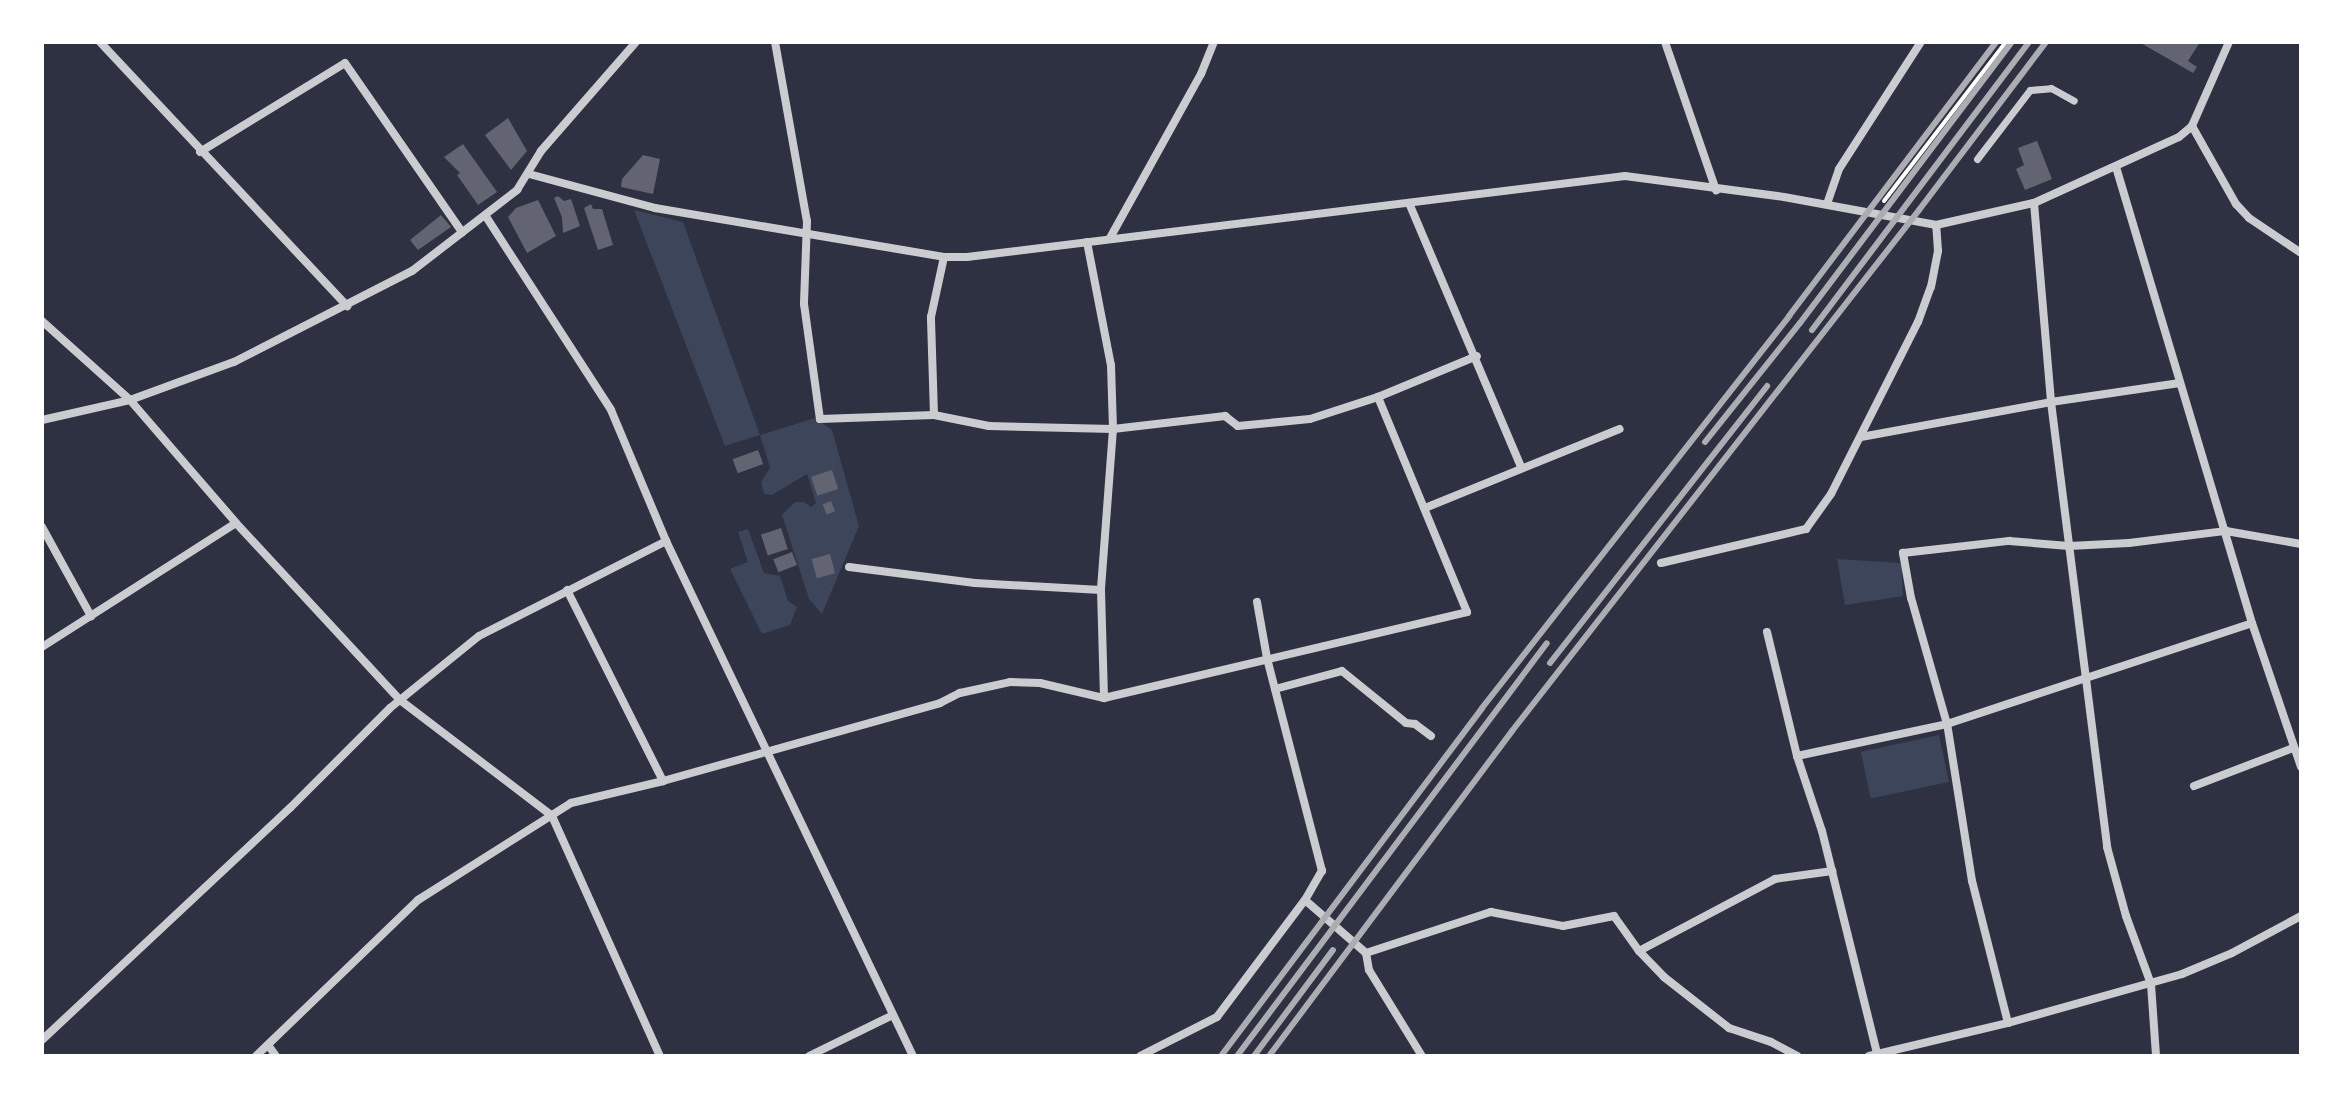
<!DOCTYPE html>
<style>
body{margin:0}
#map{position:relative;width:2343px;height:1098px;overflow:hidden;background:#2d3142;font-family:"PT Sans",sans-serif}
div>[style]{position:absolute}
.green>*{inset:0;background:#3c4559;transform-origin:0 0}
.building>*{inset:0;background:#626471;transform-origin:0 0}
.path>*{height:4px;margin:-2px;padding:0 2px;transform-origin:2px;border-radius:2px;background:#fff}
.pedestrian>*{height:7px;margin:-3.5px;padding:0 3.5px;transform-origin:3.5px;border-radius:3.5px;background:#caccd0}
.minor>*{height:8px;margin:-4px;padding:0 4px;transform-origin:4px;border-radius:4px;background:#caccd0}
.rail>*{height:6px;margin:-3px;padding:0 3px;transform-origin:3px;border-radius:3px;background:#abadb3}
span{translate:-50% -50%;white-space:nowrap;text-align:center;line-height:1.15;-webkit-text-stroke:7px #fff;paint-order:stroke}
.frame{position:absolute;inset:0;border:44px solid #fff;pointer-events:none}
</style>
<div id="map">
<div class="green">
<i style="clip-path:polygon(634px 210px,683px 222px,760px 435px,815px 418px,832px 430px,859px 526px,822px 614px,809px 599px,782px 515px,795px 502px,804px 502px,811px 507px,816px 503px,807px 474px,772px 495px,764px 494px,761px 482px,770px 468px,760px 435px,725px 446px)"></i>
<i style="clip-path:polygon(748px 529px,764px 573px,780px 576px,788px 601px,797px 607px,790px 625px,762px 634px,730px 569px,748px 562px,738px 532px)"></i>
<i style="clip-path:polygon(1837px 559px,1901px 563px,1903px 596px,1845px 605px)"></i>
<i style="left:1939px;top:735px;width:48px;height:80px;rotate:78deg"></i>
</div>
<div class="building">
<i style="clip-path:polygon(2139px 42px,2200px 42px,2188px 61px,2197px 67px,2193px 73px)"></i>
<i style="clip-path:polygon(508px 118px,527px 151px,511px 170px,485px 135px)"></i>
<i style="clip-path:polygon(2037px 141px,2052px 179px,2025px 190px,2016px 169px,2024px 165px,2018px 148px)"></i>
<i style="clip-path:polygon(463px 144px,497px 192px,478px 205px,457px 175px,460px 173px,444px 157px)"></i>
<i style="clip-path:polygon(643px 155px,660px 159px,653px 194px,621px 187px,622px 179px)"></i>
<i style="clip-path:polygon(558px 196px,564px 201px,571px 199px,580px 226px,563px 233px,562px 217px,554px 198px)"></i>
<i style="clip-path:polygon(538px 200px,556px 236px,527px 253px,508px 217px,516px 208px)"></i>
<i style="clip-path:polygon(591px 204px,593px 209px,602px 209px,613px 245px,598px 250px,584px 208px)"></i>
<i style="clip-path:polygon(441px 215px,451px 227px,418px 250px,410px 240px)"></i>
<i style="left:758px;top:450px;width:15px;height:27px;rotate:70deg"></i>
<i style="left:832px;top:470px;width:20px;height:22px;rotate:72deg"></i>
<i style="left:831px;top:501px;width:11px;height:9px;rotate:68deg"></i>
<i style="left:781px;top:528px;width:22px;height:21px;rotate:72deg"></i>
<i style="left:792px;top:552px;width:14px;height:20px;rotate:69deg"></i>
<i style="left:830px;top:554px;width:20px;height:19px;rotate:75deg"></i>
</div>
<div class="path">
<i style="left:1884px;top:201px;width:200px;rotate:-52.5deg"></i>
</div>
<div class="pedestrian">
<i style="left:1977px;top:159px;width:87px;rotate:-52.5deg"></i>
<i style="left:2030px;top:90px;width:21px;rotate:-5deg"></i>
<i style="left:2051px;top:88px;width:26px;rotate:29deg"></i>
</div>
<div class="minor">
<i style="left:100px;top:42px;width:362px;rotate:46.9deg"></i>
<i style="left:775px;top:42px;width:182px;rotate:79.9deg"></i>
<i style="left:807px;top:221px;width:83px;rotate:92.1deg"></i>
<i style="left:804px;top:304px;width:116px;rotate:82.1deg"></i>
<i style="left:820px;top:419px;width:114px;rotate:-2deg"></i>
<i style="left:934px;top:415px;width:56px;rotate:11.3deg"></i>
<i style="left:989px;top:426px;width:124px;rotate:1.4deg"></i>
<i style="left:1113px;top:429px;width:113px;rotate:-6.6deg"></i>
<i style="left:1225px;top:416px;width:16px;rotate:38deg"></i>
<i style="left:1238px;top:426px;width:72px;rotate:-5.6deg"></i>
<i style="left:1310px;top:419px;width:71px;rotate:-17.9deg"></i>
<i style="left:1378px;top:397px;width:107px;rotate:-22.5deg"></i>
<i style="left:1665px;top:42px;width:157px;rotate:71deg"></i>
<i style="left:2229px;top:42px;width:92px;rotate:113.8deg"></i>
<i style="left:2192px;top:126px;width:90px;rotate:60.6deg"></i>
<i style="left:2236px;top:204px;width:19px;rotate:47deg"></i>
<i style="left:2249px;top:218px;width:63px;rotate:33.9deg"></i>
<i style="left:200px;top:152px;width:170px;rotate:-31.5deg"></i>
<i style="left:345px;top:63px;width:206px;rotate:55.3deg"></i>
<i style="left:2116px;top:167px;width:476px;rotate:73.4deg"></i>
<i style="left:2252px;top:623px;width:152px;rotate:71.2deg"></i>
<i style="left:529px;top:174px;width:131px;rotate:15.1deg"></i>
<i style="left:655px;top:208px;width:293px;rotate:9.6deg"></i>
<i style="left:944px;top:257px;width:23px"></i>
<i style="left:967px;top:257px;width:663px;rotate:-7.02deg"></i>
<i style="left:1625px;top:176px;width:160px;rotate:7.5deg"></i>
<i style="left:1784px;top:197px;width:155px;rotate:10.4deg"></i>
<i style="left:1936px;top:225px;width:100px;rotate:-12.7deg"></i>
<i style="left:2034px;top:203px;width:159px;rotate:-24.5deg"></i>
<i style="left:2179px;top:137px;width:17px;rotate:-40deg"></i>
<i style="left:1409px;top:203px;width:287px;rotate:67deg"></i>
<i style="left:2034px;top:203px;width:200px;rotate:85.1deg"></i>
<i style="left:2051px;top:402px;width:449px;rotate:82.8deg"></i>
<i style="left:2107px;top:847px;width:72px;rotate:74.6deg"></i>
<i style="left:2126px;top:916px;width:72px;rotate:69.8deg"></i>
<i style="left:2151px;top:984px;width:72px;rotate:86deg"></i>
<i style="left:1827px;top:204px;width:37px;rotate:-71deg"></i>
<i style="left:1839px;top:169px;width:151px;rotate:-57.2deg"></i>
<i style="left:485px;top:215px;width:232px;rotate:57.1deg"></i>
<i style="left:611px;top:410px;width:142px;rotate:67.2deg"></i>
<i style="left:666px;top:541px;width:571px;rotate:64.38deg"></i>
<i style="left:1110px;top:238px;width:188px;rotate:-61deg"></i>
<i style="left:1201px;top:74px;width:35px;rotate:-68deg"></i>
<i style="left:1087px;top:242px;width:125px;rotate:79deg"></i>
<i style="left:1111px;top:365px;width:64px;rotate:88.2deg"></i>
<i style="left:1113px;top:429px;width:161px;rotate:94.3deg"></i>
<i style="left:1101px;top:590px;width:108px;rotate:88.4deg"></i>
<i style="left:42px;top:321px;width:118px;rotate:41.9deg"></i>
<i style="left:130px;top:400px;width:162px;rotate:49.2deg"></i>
<i style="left:236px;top:523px;width:241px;rotate:47.2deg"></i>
<i style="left:400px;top:700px;width:191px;rotate:37.3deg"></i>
<i style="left:552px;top:816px;width:263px;rotate:65.8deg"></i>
<i style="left:934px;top:415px;width:98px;rotate:-91.8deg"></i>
<i style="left:931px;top:317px;width:61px;rotate:-77.8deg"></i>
<i style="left:42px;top:420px;width:90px;rotate:-12.8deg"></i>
<i style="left:130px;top:400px;width:111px;rotate:-20.1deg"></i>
<i style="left:234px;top:362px;width:200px;rotate:-27.1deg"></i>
<i style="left:412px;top:271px;width:133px;rotate:-37.6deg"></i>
<i style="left:517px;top:190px;width:46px;rotate:-58.4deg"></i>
<i style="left:541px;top:151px;width:145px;rotate:-48.9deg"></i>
<i style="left:1861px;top:437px;width:193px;rotate:-10.4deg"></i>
<i style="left:2051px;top:402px;width:130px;rotate:-8.4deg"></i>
<i style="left:1425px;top:508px;width:210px;rotate:-22.1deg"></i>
<i style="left:42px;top:527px;width:102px;rotate:61.2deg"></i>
<i style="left:1661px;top:563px;width:149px;rotate:-13.2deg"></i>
<i style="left:1806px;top:529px;width:43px;rotate:-54.5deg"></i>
<i style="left:1831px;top:494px;width:193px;rotate:-63.2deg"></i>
<i style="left:1918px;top:322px;width:37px;rotate:-70deg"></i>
<i style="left:1931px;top:287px;width:37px;rotate:-79deg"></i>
<i style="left:1938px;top:251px;width:26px;rotate:-94deg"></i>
<i style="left:849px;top:567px;width:127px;rotate:7.2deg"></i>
<i style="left:975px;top:583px;width:126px;rotate:3.2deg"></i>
<i style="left:567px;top:590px;width:214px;rotate:63.3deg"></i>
<i style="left:1767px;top:632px;width:128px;rotate:76.4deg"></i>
<i style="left:1797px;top:756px;width:79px;rotate:71.6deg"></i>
<i style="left:1822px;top:831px;width:230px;rotate:76.1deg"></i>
<i style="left:42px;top:647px;width:230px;rotate:-32.6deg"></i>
<i style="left:1275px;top:689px;width:69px;rotate:-15deg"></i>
<i style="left:1342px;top:671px;width:82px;rotate:39.1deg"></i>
<i style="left:1406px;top:723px;width:9px;rotate:6deg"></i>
<i style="left:1415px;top:724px;width:20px;rotate:37deg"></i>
<i style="left:1797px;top:756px;width:153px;rotate:-12deg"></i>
<i style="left:1947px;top:724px;width:321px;rotate:-18.3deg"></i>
<i style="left:2194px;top:786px;width:106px;rotate:-21deg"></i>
<i style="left:1305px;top:900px;width:81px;rotate:41deg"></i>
<i style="left:1366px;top:953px;width:17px;rotate:80deg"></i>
<i style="left:1369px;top:970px;width:101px;rotate:58.4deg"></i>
<i style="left:1639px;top:951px;width:154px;rotate:-27.9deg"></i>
<i style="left:1775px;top:879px;width:58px;rotate:-8deg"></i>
<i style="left:1366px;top:953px;width:132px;rotate:-18.2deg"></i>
<i style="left:1491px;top:912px;width:73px;rotate:11deg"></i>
<i style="left:1563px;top:926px;width:52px;rotate:-11.1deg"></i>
<i style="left:1614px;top:916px;width:43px;rotate:54.5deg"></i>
<i style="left:1639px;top:951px;width:36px;rotate:46deg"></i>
<i style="left:1664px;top:977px;width:83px;rotate:38.1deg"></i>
<i style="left:1729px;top:1028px;width:44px;rotate:18.4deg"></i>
<i style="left:1771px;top:1042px;width:30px;rotate:28deg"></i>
<i style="left:2008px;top:1023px;width:146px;rotate:-104.2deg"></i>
<i style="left:1972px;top:881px;width:159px;rotate:-99deg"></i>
<i style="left:1947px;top:724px;width:131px;rotate:-105.9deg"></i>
<i style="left:1911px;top:598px;width:46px;rotate:-100.1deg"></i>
<i style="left:1903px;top:553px;width:107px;rotate:-6.5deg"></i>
<i style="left:2009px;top:541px;width:60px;rotate:4.8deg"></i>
<i style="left:2069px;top:546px;width:60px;rotate:-2.9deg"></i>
<i style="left:2129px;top:543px;width:98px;rotate:-7.1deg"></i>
<i style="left:2226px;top:531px;width:76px;rotate:9.8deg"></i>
<i style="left:42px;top:1040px;width:340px;rotate:-43.1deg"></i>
<i style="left:290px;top:808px;width:141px;rotate:-45deg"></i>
<i style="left:390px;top:708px;width:114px;rotate:-39deg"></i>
<i style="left:479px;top:636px;width:210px;rotate:-26.9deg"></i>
<i style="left:268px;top:1045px;width:14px;rotate:54deg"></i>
<i style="left:256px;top:1056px;width:225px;rotate:-43.9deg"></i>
<i style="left:418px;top:900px;width:181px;rotate:-32.4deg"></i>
<i style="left:571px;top:803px;width:95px;rotate:-13.4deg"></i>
<i style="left:663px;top:781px;width:288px;rotate:-15.7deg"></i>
<i style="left:940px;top:703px;width:22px;rotate:-27deg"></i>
<i style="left:960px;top:693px;width:51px;rotate:-12.4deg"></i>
<i style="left:1010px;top:682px;width:30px;rotate:2deg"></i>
<i style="left:1040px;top:683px;width:66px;rotate:13.2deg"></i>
<i style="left:1104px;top:698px;width:373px;rotate:-13.3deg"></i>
<i style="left:1467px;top:612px;width:233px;rotate:-112.5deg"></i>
<i style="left:809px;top:1056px;width:93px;rotate:-26deg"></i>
<i style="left:1140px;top:1056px;width:86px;rotate:-26.9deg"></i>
<i style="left:1217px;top:1017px;width:146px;rotate:-53.1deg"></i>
<i style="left:1305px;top:900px;width:34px;rotate:-60deg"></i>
<i style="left:1322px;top:871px;width:220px;rotate:-104.5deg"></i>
<i style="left:1267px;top:658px;width:57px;rotate:-100.1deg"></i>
<i style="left:1869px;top:1056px;width:143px;rotate:-13.4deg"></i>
<i style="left:2008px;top:1023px;width:181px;rotate:-15.7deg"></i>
<i style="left:2182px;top:974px;width:54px;rotate:-22.8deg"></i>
<i style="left:2232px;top:953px;width:78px;rotate:-28.2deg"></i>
</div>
<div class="rail">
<i style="left:1812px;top:330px;width:361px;rotate:-53deg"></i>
<i style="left:1705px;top:442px;width:152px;rotate:-51.4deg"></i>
<i style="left:1800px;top:323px;width:352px;rotate:-53deg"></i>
<i style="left:1550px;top:663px;width:352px;rotate:-51.9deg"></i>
<i style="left:1221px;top:1056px;width:435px;rotate:-53.1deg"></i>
<i style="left:1482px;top:708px;width:498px;rotate:-51.9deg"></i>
<i style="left:1789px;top:316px;width:343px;rotate:-52.9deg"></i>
<i style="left:1237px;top:1056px;width:516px;rotate:-53.11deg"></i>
<i style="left:1254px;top:1056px;width:132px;rotate:-53.3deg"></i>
<i style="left:1269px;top:1056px;width:406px;rotate:-53.2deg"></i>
<i style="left:1512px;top:731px;width:661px;rotate:-52deg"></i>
<i style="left:1919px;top:210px;width:211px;rotate:-52.9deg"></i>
</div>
<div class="frame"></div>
</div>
